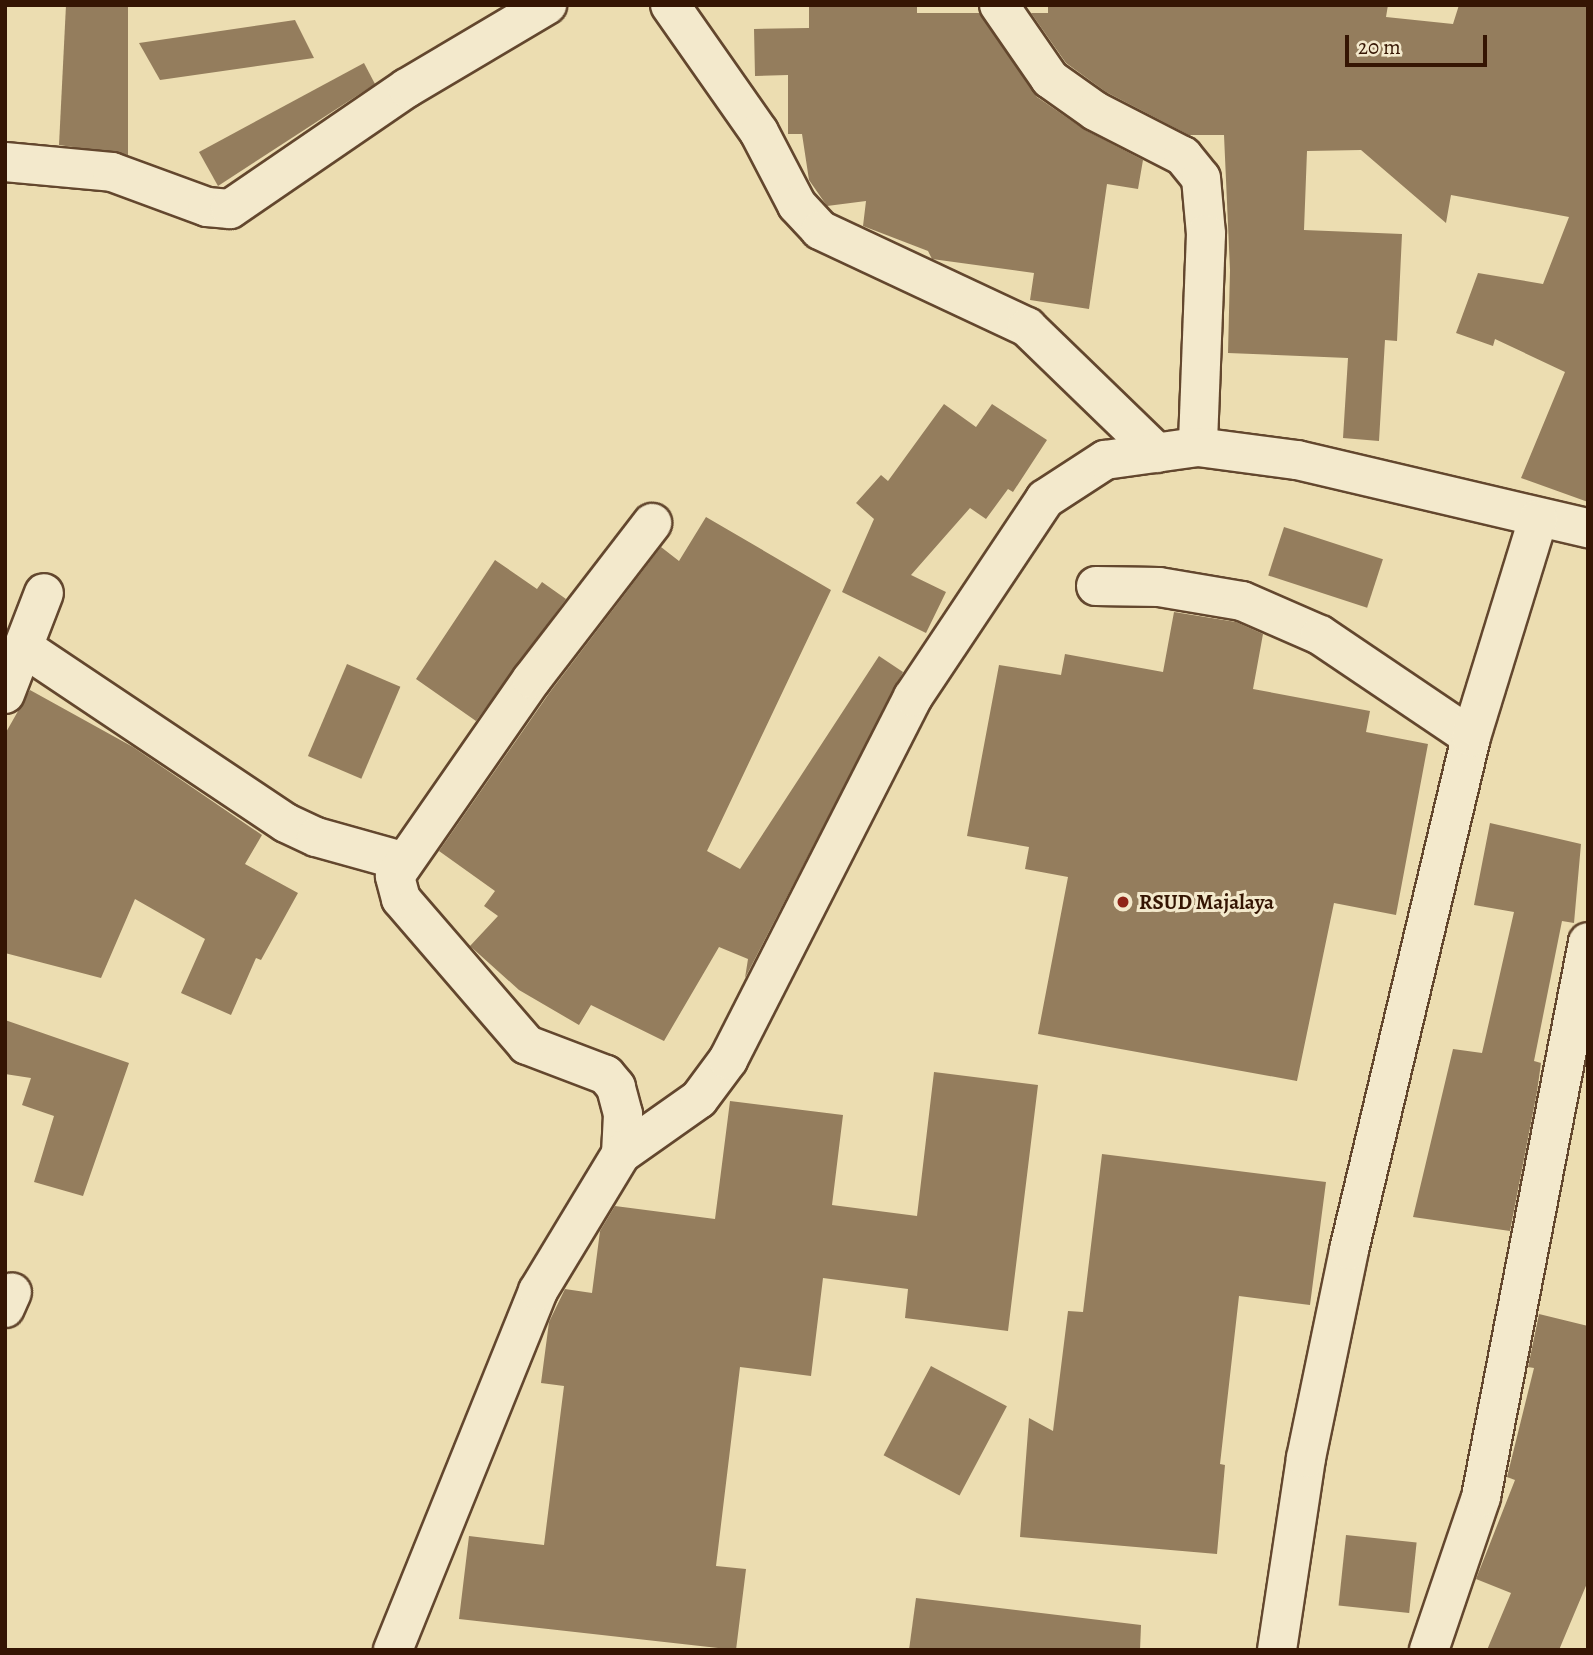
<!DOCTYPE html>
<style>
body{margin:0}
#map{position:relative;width:1593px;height:1655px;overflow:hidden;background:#ecddb1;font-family:Alegreya,serif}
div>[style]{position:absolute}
.building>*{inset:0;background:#947d5d;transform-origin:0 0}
.roads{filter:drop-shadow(2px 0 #63472e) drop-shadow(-2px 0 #63472e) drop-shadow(0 2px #63472e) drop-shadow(0 -2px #63472e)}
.minor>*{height:38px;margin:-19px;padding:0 19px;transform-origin:19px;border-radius:19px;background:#f3e9cc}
.dots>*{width:19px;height:19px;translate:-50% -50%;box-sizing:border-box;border:4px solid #f3e9cc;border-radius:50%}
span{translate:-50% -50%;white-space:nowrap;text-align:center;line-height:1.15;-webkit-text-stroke:6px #f3e9cc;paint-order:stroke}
.poi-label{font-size:21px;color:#351503;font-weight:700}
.left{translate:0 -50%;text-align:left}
.frame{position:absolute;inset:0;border:7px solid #351503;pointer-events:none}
.scale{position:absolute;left:1345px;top:35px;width:142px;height:32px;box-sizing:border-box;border:4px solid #351503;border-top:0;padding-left:9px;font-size:21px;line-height:24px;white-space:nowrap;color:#351503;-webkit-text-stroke:5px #f3e9cc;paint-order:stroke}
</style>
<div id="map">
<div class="building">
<i style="clip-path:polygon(66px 5px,128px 5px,128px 155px,59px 145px)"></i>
<i style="clip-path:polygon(809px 5px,917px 5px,917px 13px,979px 13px,1037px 97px,1085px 130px,1143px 160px,1138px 189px,1107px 184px,1089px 309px,1030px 300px,1034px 273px,932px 259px,928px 251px,863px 226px,866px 201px,827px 206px,809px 180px,802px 134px,788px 134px,788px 75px,755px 76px,754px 29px,809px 28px)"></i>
<i style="clip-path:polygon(1048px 5px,1388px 5px,1386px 17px,1453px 24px,1459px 5px,1588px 5px,1588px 502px,1521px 478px,1565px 372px,1495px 339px,1493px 346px,1456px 333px,1478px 273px,1543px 284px,1569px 217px,1451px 195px,1446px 223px,1361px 150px,1307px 151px,1304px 230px,1402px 234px,1397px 341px,1385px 340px,1379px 441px,1343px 438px,1348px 358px,1228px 353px,1230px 270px,1224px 135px,1189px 135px,1106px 92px,1066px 63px,1031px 13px,1048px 13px)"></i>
<i style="clip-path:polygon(295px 20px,314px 58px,160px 80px,139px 43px)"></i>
<i style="clip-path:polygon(364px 63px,375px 84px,218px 186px,199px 152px)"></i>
<i style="clip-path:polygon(944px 404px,976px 427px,992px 404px,1047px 440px,1013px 492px,1008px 489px,986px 519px,970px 508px,911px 575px,946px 592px,926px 633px,842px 592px,874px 519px,856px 503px,881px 475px,888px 481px)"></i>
<i style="clip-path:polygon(706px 517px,831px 590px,707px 851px,740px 869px,879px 656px,903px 672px,745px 978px,748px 959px,719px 947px,664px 1041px,591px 1005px,579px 1025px,519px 990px,470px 946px,498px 916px,484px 906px,495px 891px,439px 851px,550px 692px,661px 547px,679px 561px)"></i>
<i style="left:1284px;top:527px;width:104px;height:51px;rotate:18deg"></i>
<i style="clip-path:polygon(495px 560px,537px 589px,542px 582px,566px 599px,476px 721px,416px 679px)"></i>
<i style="clip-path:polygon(1174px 612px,1236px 622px,1263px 634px,1253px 689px,1370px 711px,1366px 732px,1428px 744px,1396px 915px,1334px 903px,1297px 1081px,1038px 1034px,1068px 877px,1025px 869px,1029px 847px,967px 836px,999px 665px,1061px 675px,1065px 654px,1163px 672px)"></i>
<i style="left:347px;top:664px;width:58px;height:100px;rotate:23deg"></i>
<i style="clip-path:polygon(30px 690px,133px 747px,262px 835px,245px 864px,298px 893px,261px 960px,256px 958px,231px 1015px,181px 993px,205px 939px,135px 899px,101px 978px,5px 953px,5px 734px)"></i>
<i style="clip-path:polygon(1490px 823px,1581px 844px,1574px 923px,1562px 921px,1534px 1061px,1541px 1063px,1537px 1092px,1510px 1231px,1413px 1217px,1453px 1049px,1482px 1053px,1514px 912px,1474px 905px)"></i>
<i style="clip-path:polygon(5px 1020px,129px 1063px,83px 1196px,34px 1182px,54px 1116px,22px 1105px,31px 1078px,5px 1074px)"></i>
<i style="clip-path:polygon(934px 1072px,1038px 1085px,1008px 1331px,905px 1318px,908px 1289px,823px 1278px,811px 1376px,740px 1367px,716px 1566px,746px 1569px,736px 1650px,459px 1619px,469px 1536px,544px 1545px,564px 1386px,541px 1383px,549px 1322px,565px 1289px,592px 1293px,600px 1231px,615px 1206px,715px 1219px,730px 1101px,843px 1115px,832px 1205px,917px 1216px)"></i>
<i style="clip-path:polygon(1102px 1154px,1326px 1182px,1310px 1305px,1239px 1296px,1220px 1464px,1225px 1465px,1217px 1554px,1020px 1537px,1029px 1418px,1053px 1431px,1068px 1311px,1083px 1312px)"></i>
<i style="clip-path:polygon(1539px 1314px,1588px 1326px,1588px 1581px,1559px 1650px,1487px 1650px,1511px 1593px,1476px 1579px,1515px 1480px,1507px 1477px,1534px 1368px,1528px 1367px)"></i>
<i style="left:931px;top:1366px;width:86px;height:101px;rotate:28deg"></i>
<i style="left:1346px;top:1535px;width:71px;height:71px;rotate:6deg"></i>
<i style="clip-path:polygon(916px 1598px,1141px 1625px,1140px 1650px,909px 1650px)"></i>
</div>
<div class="roads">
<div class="minor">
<i style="left:670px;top:5px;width:155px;rotate:55deg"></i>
<i style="left:759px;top:132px;width:82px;rotate:62.5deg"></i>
<i style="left:797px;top:205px;width:34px;rotate:47deg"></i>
<i style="left:820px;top:230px;width:229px;rotate:25.1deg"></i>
<i style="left:1027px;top:327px;width:181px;rotate:44.1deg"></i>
<i style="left:999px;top:5px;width:90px;rotate:55.4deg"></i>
<i style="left:1050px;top:79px;width:55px;rotate:35.4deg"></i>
<i style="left:1095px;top:111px;width:99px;rotate:27.1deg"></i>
<i style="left:1183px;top:156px;width:28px;rotate:51deg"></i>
<i style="left:1201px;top:178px;width:56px;rotate:84.9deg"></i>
<i style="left:1206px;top:234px;width:213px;rotate:92.2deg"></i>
<i style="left:5px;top:162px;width:107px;rotate:5.3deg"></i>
<i style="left:112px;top:172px;width:101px;rotate:20.2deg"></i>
<i style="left:207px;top:207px;width:23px;rotate:5deg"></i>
<i style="left:230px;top:209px;width:214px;rotate:-34.4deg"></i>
<i style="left:407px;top:88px;width:163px;rotate:-30.7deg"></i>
<i style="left:1096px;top:586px;width:63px;rotate:0.9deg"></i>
<i style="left:1159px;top:587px;width:84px;rotate:9.6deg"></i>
<i style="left:1242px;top:601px;width:85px;rotate:23.6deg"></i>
<i style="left:1320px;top:635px;width:182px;rotate:34deg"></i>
<i style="left:23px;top:647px;width:316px;rotate:33.8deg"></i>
<i style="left:286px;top:823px;width:33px;rotate:25deg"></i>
<i style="left:316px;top:837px;width:89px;rotate:15.6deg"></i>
<i style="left:5px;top:694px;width:108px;rotate:-68.9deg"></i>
<i style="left:621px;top:1154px;width:40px;rotate:-87.1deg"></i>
<i style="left:623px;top:1114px;width:28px;rotate:-105deg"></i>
<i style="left:616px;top:1087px;width:16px;rotate:-130deg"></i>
<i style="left:606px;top:1075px;width:85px;rotate:-159.2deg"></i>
<i style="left:527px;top:1045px;width:193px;rotate:-130.8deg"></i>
<i style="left:401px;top:899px;width:24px;rotate:-105deg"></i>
<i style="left:395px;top:876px;width:240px;rotate:-55.2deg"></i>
<i style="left:532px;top:679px;width:197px;rotate:-52.4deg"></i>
<i style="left:5px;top:1308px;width:17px;rotate:-66deg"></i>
<i style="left:393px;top:1650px;width:387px;rotate:-68deg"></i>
<i style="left:538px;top:1291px;width:160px;rotate:-58.8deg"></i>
<i style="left:621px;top:1154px;width:95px;rotate:-35.2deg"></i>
<i style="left:699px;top:1099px;width:49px;rotate:-53.4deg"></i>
<i style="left:728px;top:1060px;width:407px;rotate:-63deg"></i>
<i style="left:913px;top:697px;width:238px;rotate:-56.3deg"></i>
<i style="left:1045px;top:499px;width:72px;rotate:-33deg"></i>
<i style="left:1105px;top:460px;width:94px;rotate:-8deg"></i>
<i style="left:1198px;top:447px;width:100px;rotate:7.5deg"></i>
<i style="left:1297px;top:460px;width:299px;rotate:13.2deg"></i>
<i style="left:1277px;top:1650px;width:194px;rotate:-81.4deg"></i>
<i style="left:1306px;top:1458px;width:212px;rotate:-78.3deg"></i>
<i style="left:1349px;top:1250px;width:527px;rotate:-76.62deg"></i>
<i style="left:1471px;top:737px;width:228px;rotate:-72.9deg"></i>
<i style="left:1429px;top:1650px;width:162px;rotate:-71.2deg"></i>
<i style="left:1481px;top:1497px;width:565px;rotate:-79.09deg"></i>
</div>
</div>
<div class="dots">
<i style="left:1123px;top:902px;background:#8f2418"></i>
</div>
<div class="poi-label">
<span class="left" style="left:1139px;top:902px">RSUD Majalaya</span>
</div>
<div class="frame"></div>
<div class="scale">20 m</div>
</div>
